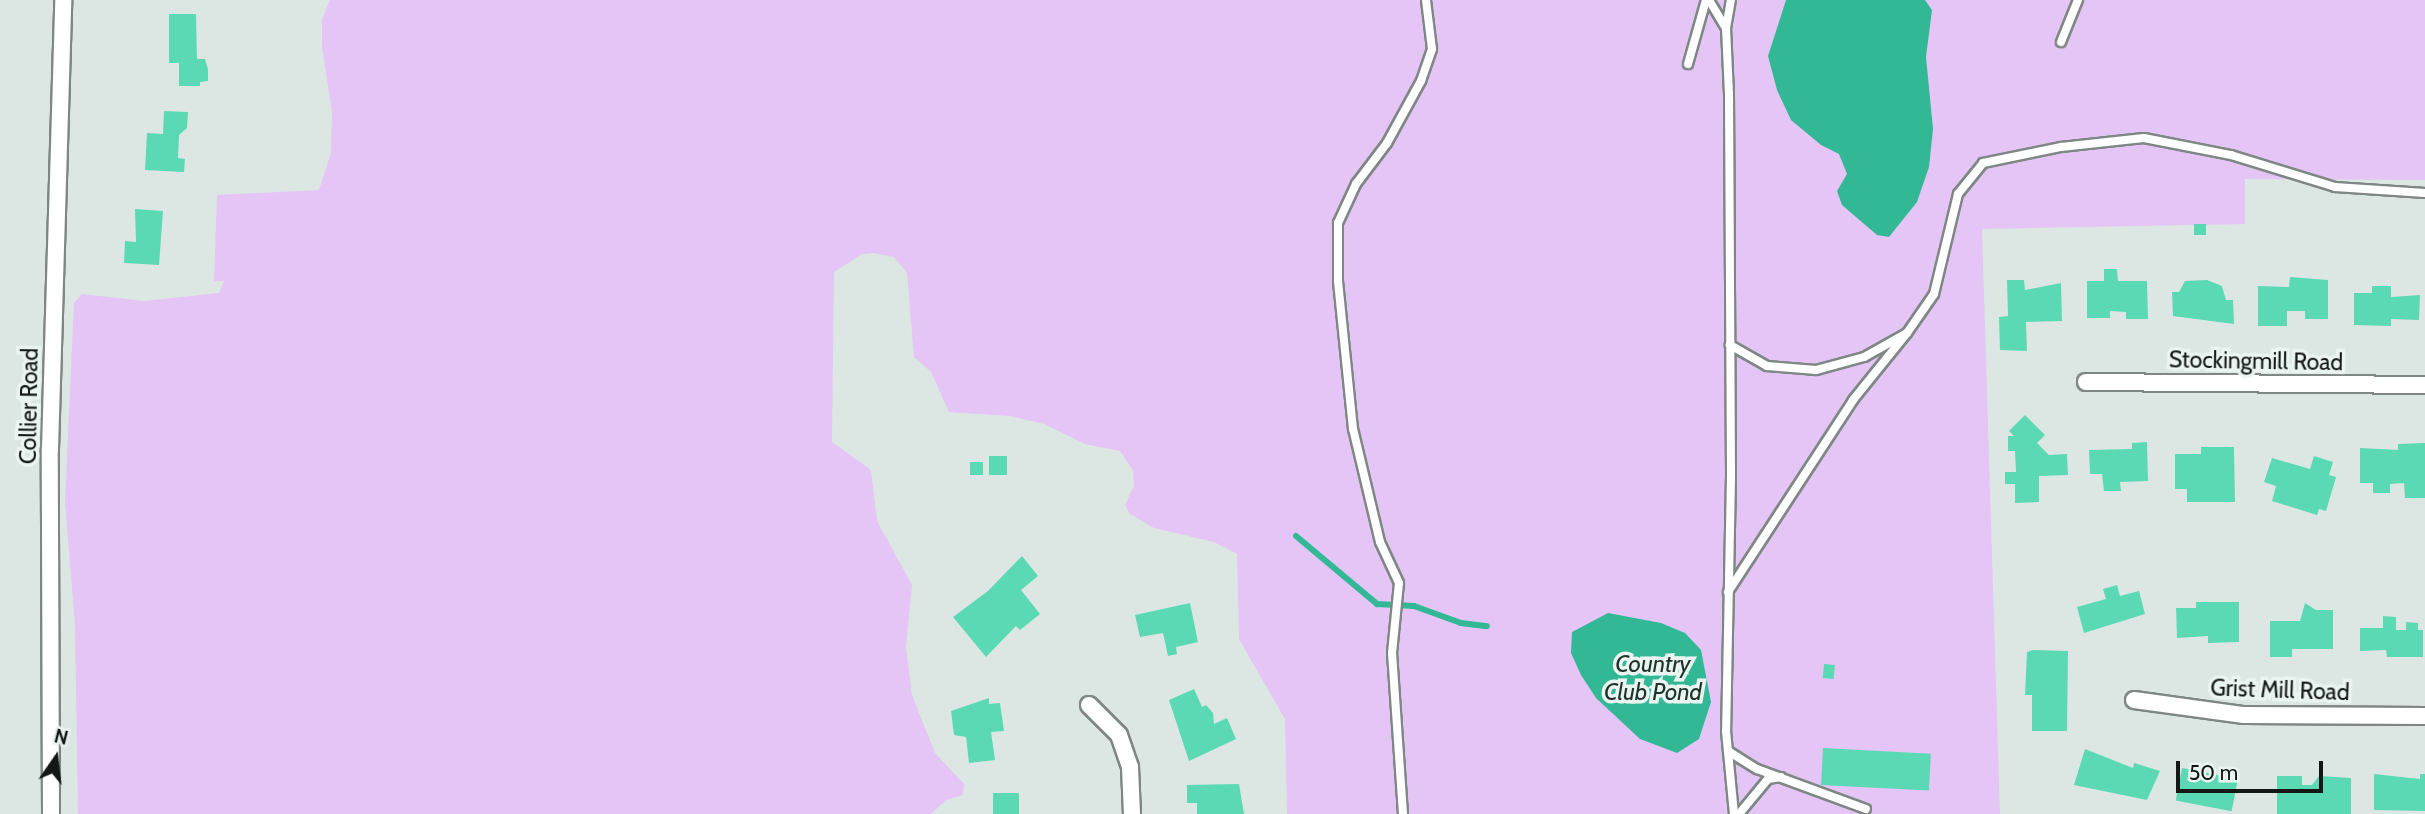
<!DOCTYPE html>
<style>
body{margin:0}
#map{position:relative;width:2425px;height:814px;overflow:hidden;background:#dce7e3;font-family:Cabin,sans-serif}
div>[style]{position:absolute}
.green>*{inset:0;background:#e4c5f6}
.water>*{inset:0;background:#33b896}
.stream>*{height:6px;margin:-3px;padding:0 3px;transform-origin:3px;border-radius:3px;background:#33b896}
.building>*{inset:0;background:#5bd9b5;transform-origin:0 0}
.roads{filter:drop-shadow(2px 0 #7e8784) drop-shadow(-2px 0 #7e8784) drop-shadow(0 2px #7e8784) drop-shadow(0 -2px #7e8784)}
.lane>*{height:8px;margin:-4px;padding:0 4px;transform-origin:4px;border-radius:4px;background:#fff}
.street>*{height:16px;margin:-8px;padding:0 8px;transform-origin:8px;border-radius:8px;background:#fff}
span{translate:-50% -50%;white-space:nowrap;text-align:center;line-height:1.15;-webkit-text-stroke:7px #eaf4f0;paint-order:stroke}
.street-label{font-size:23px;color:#131715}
.water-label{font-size:24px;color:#1d332c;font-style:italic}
.north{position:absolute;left:21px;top:723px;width:70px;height:70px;-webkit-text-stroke:5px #eaf4f0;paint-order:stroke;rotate:14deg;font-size:19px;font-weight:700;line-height:28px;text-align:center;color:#131715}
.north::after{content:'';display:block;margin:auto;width:24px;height:32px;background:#131715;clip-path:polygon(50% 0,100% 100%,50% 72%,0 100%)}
.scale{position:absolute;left:2176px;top:761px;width:147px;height:32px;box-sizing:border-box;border:4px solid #131715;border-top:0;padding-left:9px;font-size:21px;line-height:24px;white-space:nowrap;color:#131715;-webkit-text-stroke:5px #eaf4f0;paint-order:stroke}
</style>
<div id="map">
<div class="green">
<i style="clip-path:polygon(330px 0,2425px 0,2425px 180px,2245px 179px,2245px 224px,1982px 229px,2000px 814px,1287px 814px,1285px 719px,1239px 639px,1237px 554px,1214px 542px,1154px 528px,1130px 514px,1125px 505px,1134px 486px,1133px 470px,1120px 451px,1085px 444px,1044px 424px,1009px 416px,949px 412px,931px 372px,914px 357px,907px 273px,894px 257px,874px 253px,862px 254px,834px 272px,832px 442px,871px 470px,877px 521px,912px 585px,906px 647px,912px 695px,935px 753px,964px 784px,963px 795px,946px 800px,931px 814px,78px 814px,75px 625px,65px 502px,74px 303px,82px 294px,144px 301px,219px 293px,224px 281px,214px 281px,217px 195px,319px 190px,331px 153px,332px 112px,322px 47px,322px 19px)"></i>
</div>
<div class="water">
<i style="clip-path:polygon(1786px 0,1925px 0,1932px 10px,1926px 57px,1933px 129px,1929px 167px,1917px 202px,1889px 237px,1877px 235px,1842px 205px,1837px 191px,1847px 174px,1839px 154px,1821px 145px,1791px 120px,1777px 90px,1768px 56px)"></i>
<i style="clip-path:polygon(1608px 613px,1661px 623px,1685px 633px,1701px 650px,1711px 702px,1699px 739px,1677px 753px,1640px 739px,1596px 698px,1581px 675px,1571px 653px,1572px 632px)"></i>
</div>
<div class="stream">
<i style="left:1296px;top:536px;width:106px;rotate:40deg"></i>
<i style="left:1377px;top:604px;width:37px;rotate:3deg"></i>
<i style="left:1414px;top:606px;width:50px;rotate:19.9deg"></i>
<i style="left:1461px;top:623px;width:26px;rotate:7deg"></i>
</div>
<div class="building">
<i style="clip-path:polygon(169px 14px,196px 14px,197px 59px,205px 59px,208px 69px,208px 81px,200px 82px,200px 86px,179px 86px,179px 63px,169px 63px)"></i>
<i style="clip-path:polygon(164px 111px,188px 112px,187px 128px,179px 135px,178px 158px,185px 159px,184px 172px,145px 170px,147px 133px,163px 134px)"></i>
<i style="clip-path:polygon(135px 209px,163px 211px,159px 265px,124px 263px,125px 241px,136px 242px)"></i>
<i style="left:2194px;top:224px;width:12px;height:11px"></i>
<i style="clip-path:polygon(2104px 269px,2117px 269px,2118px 281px,2147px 281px,2148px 319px,2126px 319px,2126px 312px,2110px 311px,2110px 318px,2087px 318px,2087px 281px,2104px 281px)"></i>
<i style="clip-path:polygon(2290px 277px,2328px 280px,2328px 319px,2305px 319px,2305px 311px,2287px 311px,2287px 326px,2258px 326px,2258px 286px,2289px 287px)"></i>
<i style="clip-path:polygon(2007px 280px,2024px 280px,2025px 290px,2061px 283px,2062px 321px,2026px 322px,2027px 351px,2000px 350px,1999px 317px,2008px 316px)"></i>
<i style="clip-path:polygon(2207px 280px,2222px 286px,2226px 300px,2233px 300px,2234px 324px,2173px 316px,2172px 292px,2179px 292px,2185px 281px)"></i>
<i style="clip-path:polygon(2372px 286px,2391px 286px,2391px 297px,2420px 295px,2419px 320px,2391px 319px,2391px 326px,2354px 325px,2354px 293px,2372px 293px)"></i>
<i style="clip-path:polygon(2025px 415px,2045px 435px,2037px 443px,2049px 455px,2067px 454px,2068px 475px,2039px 476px,2039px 502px,2015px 503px,2015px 484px,2005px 484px,2005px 472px,2016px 472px,2015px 451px,2008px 451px,2008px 436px,2014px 436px,2009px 431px)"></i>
<i style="clip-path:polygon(2147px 442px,2148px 481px,2120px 482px,2121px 491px,2104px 491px,2102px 474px,2090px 474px,2089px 450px,2132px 449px,2132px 443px)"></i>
<i style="clip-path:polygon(2425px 443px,2425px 498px,2405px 498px,2404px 483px,2390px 484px,2390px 493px,2373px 493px,2373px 483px,2360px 483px,2360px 448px,2398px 450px,2398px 444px)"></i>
<i style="clip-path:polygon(2201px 447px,2234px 447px,2235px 502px,2187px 502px,2187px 489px,2175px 489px,2175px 454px,2201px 454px)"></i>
<i style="left:1007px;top:456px;width:19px;height:18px;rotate:90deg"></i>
<i style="clip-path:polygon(2314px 456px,2333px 462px,2329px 475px,2336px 477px,2326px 511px,2319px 509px,2317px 515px,2272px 501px,2276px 486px,2264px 482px,2272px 458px,2310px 469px)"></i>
<i style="left:970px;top:462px;width:13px;height:13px"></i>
<i style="clip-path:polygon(1022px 556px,1038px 576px,1021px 590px,1040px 614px,1020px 630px,1016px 626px,986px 657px,953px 617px,988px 591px)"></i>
<i style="clip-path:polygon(2117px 585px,2120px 596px,2139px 591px,2145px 614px,2084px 633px,2077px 607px,2106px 599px,2103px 589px)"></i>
<i style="clip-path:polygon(2196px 602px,2239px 602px,2239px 642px,2208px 643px,2208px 636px,2177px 638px,2176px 608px,2196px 608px)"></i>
<i style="clip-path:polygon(1190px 603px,1198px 642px,1176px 647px,1177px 654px,1168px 656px,1163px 633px,1140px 637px,1135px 615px)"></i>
<i style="clip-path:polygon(2305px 603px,2316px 610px,2333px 610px,2333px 649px,2292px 649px,2292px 657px,2270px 657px,2270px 621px,2300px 621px)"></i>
<i style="clip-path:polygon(2383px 616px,2396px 617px,2396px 630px,2406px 630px,2406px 622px,2418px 623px,2418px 630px,2423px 630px,2423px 657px,2387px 657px,2386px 650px,2360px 651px,2360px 628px,2383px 628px)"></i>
<i style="clip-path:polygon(2033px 650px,2068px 651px,2067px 731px,2032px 731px,2032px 695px,2025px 695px,2027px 652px)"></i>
<i style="left:1824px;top:664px;width:11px;height:14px;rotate:5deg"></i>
<i style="clip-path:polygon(1194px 689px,1202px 707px,1206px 705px,1213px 713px,1214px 724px,1227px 718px,1236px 739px,1189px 761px,1169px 700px)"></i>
<i style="clip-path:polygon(989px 698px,989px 704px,1000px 703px,1004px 731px,991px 732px,995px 760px,969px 763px,966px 737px,954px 735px,951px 711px)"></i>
<i style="left:1823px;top:748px;width:108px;height:37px;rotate:3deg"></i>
<i style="clip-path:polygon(2085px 749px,2133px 768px,2134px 763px,2160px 771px,2147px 800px,2074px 785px)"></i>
<i style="left:2182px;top:768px;width:57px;height:33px;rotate:11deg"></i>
<i style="clip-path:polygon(2374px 774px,2420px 779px,2420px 774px,2425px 774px,2425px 811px,2374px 810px)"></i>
<i style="clip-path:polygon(2277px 776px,2302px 776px,2302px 785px,2312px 785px,2319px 776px,2351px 778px,2351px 814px,2277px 814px)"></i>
<i style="clip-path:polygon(1239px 784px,1244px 814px,1197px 814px,1197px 803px,1187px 803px,1187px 785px)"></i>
<i style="left:993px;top:793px;width:26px;height:21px"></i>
</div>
<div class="roads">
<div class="lane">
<i style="left:1709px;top:0;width:33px;rotate:59deg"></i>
<i style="left:1726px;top:28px;width:66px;rotate:87.4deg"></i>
<i style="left:1729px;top:94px;width:382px;rotate:89.7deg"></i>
<i style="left:1731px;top:476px;width:255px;rotate:91.1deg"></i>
<i style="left:1726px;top:731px;width:83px;rotate:84.5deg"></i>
<i style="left:1726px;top:28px;width:28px;rotate:-80deg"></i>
<i style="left:2061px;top:42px;width:45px;rotate:-68deg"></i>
<i style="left:1688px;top:64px;width:66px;rotate:-74.3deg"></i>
<i style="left:1907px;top:333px;width:47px;rotate:-55.3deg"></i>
<i style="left:1934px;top:294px;width:103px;rotate:-76.5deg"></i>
<i style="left:1958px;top:194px;width:40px;rotate:-51deg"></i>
<i style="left:1983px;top:163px;width:80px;rotate:-11.6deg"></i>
<i style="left:2061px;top:147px;width:83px;rotate:-6.2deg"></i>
<i style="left:2144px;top:138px;width:89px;rotate:11.1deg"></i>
<i style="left:2231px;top:155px;width:109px;rotate:17.1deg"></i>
<i style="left:2335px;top:187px;width:90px;rotate:3.8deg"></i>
<i style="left:1728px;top:592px;width:229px;rotate:-56.9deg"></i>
<i style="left:1853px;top:400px;width:86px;rotate:-51.1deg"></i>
<i style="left:1907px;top:333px;width:49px;rotate:150.8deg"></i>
<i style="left:1864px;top:357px;width:50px;rotate:164.8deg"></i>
<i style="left:1816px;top:370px;width:49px;rotate:-175.3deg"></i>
<i style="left:1767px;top:366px;width:43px;rotate:-150.4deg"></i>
<i style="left:1728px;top:751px;width:34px;rotate:32deg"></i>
<i style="left:1757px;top:769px;width:116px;rotate:20.2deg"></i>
<i style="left:1403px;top:814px;width:161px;rotate:-93.9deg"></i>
<i style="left:1392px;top:653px;width:70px;rotate:-84.3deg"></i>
<i style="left:1399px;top:583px;width:45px;rotate:-114.9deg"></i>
<i style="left:1380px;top:542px;width:116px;rotate:-103.4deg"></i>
<i style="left:1353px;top:429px;width:149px;rotate:-95.8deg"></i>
<i style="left:1338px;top:281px;width:58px;rotate:-90deg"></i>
<i style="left:1338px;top:223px;width:43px;rotate:-65.2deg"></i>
<i style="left:1356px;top:184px;width:51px;rotate:-52.9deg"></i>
<i style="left:1387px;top:143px;width:71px;rotate:-61.3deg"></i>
<i style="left:1421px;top:81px;width:34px;rotate:-71deg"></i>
<i style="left:1432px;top:49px;width:49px;rotate:-97deg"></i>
<i style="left:1739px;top:814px;width:45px;rotate:-50.4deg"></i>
<i style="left:1768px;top:779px;width:13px;rotate:-9deg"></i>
</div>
<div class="street">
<i style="left:2086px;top:382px;width:339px;rotate:0.5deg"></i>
<i style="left:2134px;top:700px;width:111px;rotate:7.8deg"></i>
<i style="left:2244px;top:715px;width:181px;rotate:0.3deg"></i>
<i style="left:1089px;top:705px;width:42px;rotate:45deg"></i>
<i style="left:1119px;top:735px;width:34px;rotate:71deg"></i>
<i style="left:1130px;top:767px;width:47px;rotate:87.6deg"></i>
<i style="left:51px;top:814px;width:365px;rotate:-90.2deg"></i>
<i style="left:50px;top:449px;width:449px;rotate:-88.3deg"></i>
</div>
</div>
<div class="street-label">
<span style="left:2256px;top:361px;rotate:1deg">Stockingmill Road</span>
<span style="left:29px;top:406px;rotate:-89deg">Collier Road</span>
<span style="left:2280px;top:690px;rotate:2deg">Grist Mill Road</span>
</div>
<div class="water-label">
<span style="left:1653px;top:678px">Country<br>Club Pond</span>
</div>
<div class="north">N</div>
<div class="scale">50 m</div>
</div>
